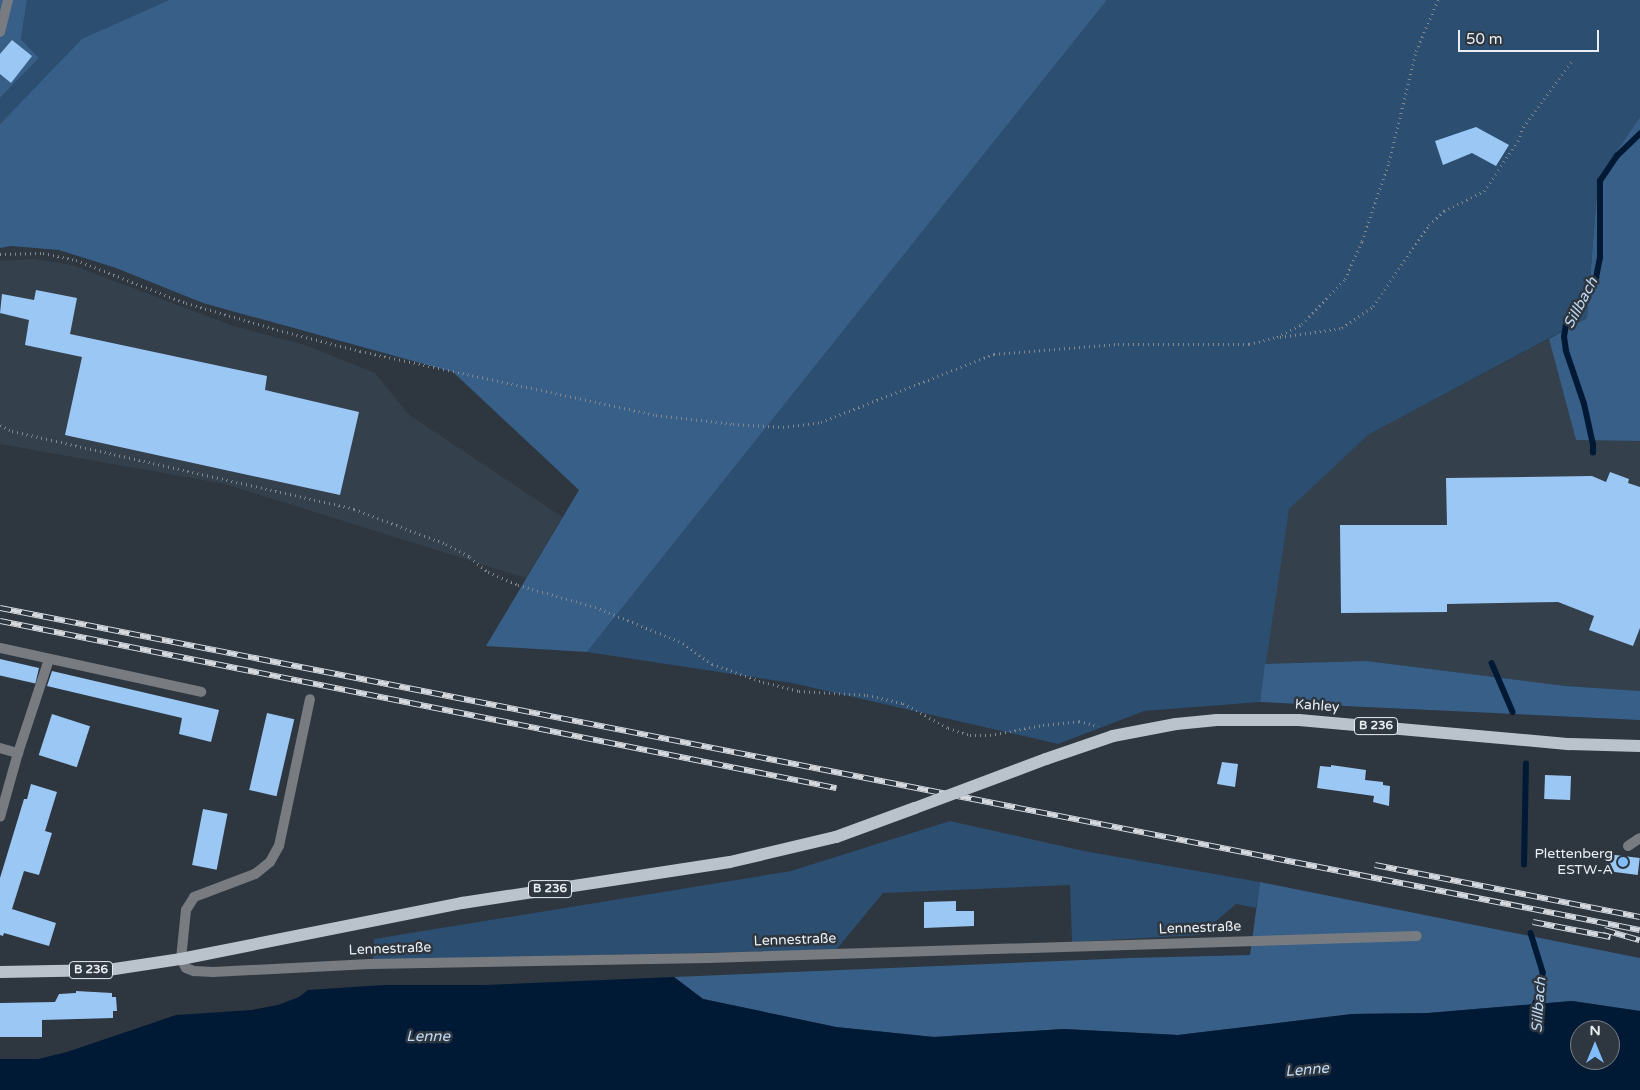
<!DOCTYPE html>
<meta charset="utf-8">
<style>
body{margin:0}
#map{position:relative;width:1640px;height:1090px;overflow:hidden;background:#2e363f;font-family:"Varela Round",sans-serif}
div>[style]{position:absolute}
.built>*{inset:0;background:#34414d}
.green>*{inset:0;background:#2c4e70}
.forest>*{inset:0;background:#375f88}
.water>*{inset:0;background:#001a36}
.stream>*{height:5.5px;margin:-2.75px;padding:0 2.75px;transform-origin:2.75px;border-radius:2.75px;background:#001a36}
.building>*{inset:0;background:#9bc7f5;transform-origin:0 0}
.path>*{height:3px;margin-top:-1.5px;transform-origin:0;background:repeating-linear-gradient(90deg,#81888f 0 1px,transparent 0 5px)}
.service>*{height:10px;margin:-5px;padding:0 5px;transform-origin:5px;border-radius:5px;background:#787c81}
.minor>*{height:10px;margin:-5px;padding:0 5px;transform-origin:5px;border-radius:5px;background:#787c81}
.primary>*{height:12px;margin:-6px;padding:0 6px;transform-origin:6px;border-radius:6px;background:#bac2cb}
.rail>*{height:5.5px;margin-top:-2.75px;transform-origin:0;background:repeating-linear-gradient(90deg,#2e363f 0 11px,#d4d9df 0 22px);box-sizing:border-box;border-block:1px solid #d4d9df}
.primary-bridge>*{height:12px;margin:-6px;padding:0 6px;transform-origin:6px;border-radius:6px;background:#bac2cb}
.dots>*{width:14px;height:14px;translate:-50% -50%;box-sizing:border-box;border:2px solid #2e363f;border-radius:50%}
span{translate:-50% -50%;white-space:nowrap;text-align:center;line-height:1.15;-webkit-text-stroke:5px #2e363f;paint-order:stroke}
.shield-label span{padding:1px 4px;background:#2e363f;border:1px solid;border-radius:4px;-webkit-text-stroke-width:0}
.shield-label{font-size:12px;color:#e9eef3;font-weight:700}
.street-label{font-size:14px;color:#e9eef3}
.poi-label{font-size:14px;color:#e9eef3}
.right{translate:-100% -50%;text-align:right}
.water-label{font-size:15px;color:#c1daf4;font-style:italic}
.north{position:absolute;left:1570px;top:1020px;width:50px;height:50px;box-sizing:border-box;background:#2e363f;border:1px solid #798087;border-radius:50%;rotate:0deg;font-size:14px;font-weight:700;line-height:20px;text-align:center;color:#e9eef3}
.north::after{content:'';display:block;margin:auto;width:18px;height:22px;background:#81bdfa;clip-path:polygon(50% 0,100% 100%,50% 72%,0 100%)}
.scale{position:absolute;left:1458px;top:30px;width:141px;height:22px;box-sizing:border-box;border:2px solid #e9eef3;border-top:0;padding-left:6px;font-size:15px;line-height:18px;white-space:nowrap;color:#e9eef3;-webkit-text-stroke:4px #2e363f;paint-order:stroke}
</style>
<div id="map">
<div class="built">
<i style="clip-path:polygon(34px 259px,72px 265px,233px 326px,305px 345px,375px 373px,409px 415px,562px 517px,526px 578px,225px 484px,0 444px,0 261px)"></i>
<i style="clip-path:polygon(1549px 339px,1576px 440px,1640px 441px,1640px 691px,1567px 686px,1367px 661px,1265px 664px,1288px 509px,1368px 435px)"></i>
</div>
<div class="green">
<i style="clip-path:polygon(27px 0,169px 0,82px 40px,0 124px,0 98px,39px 58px,21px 39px)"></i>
<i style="clip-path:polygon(1107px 0,1640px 0,1640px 117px,1598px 179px,1587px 318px,1368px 435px,1289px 509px,1260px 702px,1144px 711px,1058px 744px,792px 683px,587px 652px)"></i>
<i style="clip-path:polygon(950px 821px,1084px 851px,1260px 882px,1256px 908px,1236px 904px,1200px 935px,1072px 942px,1070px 885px,883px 893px,836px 950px,373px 960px,374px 939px,791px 871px)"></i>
</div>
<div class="forest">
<i style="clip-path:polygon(0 0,27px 0,21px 39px,39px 58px,0 98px)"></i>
<i style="clip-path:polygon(169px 0,1107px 0,587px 652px,486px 646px,579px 490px,453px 372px,203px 303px,116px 268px,59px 250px,11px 246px,0 248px,0 124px,82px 39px)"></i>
<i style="clip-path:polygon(1640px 117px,1640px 441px,1576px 440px,1549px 339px,1587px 318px,1598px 179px)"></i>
<i style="clip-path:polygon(1367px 661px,1566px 686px,1640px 691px,1640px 720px,1260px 702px,1265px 664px)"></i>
<i style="clip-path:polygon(1260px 882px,1640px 958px,1640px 1011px,1572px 1001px,1428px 1013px,1352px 1014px,1178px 1035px,1064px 1029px,934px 1037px,836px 1027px,703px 999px,674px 977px,1131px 958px,1250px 955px)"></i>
</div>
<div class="water">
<i style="clip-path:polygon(evenodd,674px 977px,703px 999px,836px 1027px,934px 1037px,1064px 1029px,1178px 1035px,1352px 1014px,1428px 1013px,1572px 1001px,1640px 1011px,1640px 1090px,0 1090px,0 1059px,38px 1059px,67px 1052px,176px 1015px,252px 1010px,278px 1005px,299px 997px,308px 990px,384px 985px,484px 985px,674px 977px,1580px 1030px,1610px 1030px,1610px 1060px,1580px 1060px,1580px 1030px)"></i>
</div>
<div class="stream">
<i style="left:1593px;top:453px;width:8px;rotate:-90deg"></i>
<i style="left:1593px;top:445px;width:42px;rotate:-102.4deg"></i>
<i style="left:1584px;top:404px;width:56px;rotate:-108.8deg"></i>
<i style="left:1566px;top:351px;width:14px;rotate:-98deg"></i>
<i style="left:1564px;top:337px;width:13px;rotate:-81deg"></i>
<i style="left:1566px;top:324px;width:55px;rotate:-56.9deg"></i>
<i style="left:1596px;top:278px;width:20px;rotate:-79deg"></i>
<i style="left:1600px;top:258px;width:77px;rotate:-90deg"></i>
<i style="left:1600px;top:181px;width:30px;rotate:-56deg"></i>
<i style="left:1617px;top:156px;width:32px;rotate:-44deg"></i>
<i style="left:1492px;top:663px;width:53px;rotate:66.8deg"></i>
<i style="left:1524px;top:865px;width:101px;rotate:-88.9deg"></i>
<i style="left:1531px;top:933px;width:41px;rotate:72.9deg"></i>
<i style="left:1543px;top:972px;width:13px;rotate:90deg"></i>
<i style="left:1543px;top:985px;width:19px;rotate:111deg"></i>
<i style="left:1536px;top:1003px;width:8px;rotate:90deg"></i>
</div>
<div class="building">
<i style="clip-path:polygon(12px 40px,32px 56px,11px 83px,0 74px,0 54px)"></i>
<i style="clip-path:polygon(1476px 127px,1509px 145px,1496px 166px,1472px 153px,1443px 165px,1435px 141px)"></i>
<i style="clip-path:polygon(36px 290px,77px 298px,70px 334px,267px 376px,265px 390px,359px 412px,340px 495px,65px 435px,82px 357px,25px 345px,29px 320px,0 313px,2px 294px,34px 300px)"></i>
<i style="clip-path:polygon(1610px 472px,1629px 479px,1628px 483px,1640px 487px,1640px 628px,1633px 646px,1589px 630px,1594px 616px,1558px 602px,1447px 604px,1447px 612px,1341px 613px,1340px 525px,1447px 525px,1446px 478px,1592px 476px,1606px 482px)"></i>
<i style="left:0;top:659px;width:40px;height:16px;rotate:13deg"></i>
<i style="clip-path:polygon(52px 671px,219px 710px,211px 742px,179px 734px,182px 718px,47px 686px)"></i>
<i style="left:267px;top:713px;width:28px;height:79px;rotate:13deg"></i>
<i style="left:52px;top:714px;width:40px;height:43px;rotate:18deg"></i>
<i style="clip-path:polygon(1222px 762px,1238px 764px,1235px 787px,1217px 784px)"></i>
<i style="clip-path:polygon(1331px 765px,1366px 770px,1365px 780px,1383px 782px,1383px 785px,1390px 786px,1389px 806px,1373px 802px,1374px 796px,1317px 788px,1320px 766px,1331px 767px)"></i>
<i style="left:1545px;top:775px;width:26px;height:24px;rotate:2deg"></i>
<i style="clip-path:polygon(31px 784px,57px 792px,45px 831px,52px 833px,39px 875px,24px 871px,12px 909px,56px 923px,49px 946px,4px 933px,3px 936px,0 935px,0 878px,24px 799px,27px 799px)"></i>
<i style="left:203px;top:809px;width:25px;height:57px;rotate:11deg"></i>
<i style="left:1607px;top:854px;width:33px;height:17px;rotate:7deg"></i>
<i style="clip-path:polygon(956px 901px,956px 911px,974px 911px,974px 926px,924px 928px,924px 902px)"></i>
<i style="clip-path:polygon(76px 991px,112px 993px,112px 997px,116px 997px,117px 1011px,113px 1011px,113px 1018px,42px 1020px,42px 1037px,0 1037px,0 1003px,55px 1002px,59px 994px,76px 993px)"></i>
</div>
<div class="path">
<i style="left:0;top:254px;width:43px;rotate:-1.3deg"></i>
<i style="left:43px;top:253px;width:34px;rotate:12deg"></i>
<i style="left:76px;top:260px;width:118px;rotate:21.4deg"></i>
<i style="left:186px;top:303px;width:100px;rotate:16.3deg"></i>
<i style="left:282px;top:331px;width:81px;rotate:14.4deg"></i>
<i style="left:360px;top:351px;width:303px;rotate:12.2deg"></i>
<i style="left:656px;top:415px;width:78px;rotate:6.7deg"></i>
<i style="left:733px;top:424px;width:50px;rotate:3.4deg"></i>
<i style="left:783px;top:427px;width:38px;rotate:-7deg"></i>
<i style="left:821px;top:422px;width:186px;rotate:-21.5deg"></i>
<i style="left:994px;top:354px;width:124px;rotate:-4.6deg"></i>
<i style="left:1118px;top:344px;width:131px"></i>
<i style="left:1249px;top:344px;width:29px;rotate:-14deg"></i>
<i style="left:1277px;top:337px;width:28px;rotate:-27deg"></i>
<i style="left:1302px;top:324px;width:62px;rotate:-46.3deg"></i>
<i style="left:1345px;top:279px;width:42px;rotate:-65.9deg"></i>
<i style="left:1362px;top:241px;width:83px;rotate:-71.1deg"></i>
<i style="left:1389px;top:162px;width:114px;rotate:-76.3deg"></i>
<i style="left:1416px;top:51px;width:56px;rotate:-66.7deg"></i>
<i style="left:1280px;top:337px;width:63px;rotate:-8.3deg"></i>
<i style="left:1342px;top:328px;width:38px;rotate:-35deg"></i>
<i style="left:1373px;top:306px;width:98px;rotate:-55.3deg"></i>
<i style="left:1429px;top:225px;width:21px;rotate:-43deg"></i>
<i style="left:1444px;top:211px;width:45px;rotate:-26.6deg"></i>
<i style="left:1484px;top:191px;width:60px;rotate:-55.8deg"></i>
<i style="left:1518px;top:141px;width:15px;rotate:-70deg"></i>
<i style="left:1523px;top:127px;width:84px;rotate:-53.7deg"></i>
<i style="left:0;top:425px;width:13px;rotate:27deg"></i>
<i style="left:12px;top:431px;width:351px;rotate:12.8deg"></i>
<i style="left:354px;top:509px;width:98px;rotate:20.8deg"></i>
<i style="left:446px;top:544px;width:27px;rotate:28deg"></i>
<i style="left:470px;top:557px;width:23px;rotate:40deg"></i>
<i style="left:488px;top:572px;width:33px;rotate:23deg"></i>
<i style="left:518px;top:585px;width:80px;rotate:15.9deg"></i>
<i style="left:595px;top:607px;width:95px;rotate:22.2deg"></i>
<i style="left:683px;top:643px;width:36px;rotate:36deg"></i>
<i style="left:712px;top:664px;width:54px;rotate:19.4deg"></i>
<i style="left:763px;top:682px;width:37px;rotate:14deg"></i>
<i style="left:799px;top:691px;width:68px;rotate:3.4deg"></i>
<i style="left:867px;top:695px;width:37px;rotate:13deg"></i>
<i style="left:903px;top:703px;width:51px;rotate:29.1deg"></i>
<i style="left:948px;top:728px;width:23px;rotate:18deg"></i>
<i style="left:970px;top:735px;width:20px"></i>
<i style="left:990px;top:735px;width:54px;rotate:-10.7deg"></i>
<i style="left:1043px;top:725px;width:36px;rotate:-6deg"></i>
<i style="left:1079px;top:721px;width:20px;rotate:15deg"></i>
</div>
<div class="service">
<i style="left:0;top:32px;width:33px;rotate:-76deg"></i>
<i style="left:0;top:648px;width:206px;rotate:12.3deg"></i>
<i style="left:18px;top:753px;width:99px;rotate:-71.7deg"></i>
<i style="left:1628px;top:846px;width:14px;rotate:-34deg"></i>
<i style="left:181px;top:959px;width:49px;rotate:-84.2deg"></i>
<i style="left:186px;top:910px;width:15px;rotate:-58deg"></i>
<i style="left:194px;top:897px;width:65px;rotate:-20.7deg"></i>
<i style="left:255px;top:874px;width:19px;rotate:-39deg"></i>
<i style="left:270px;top:862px;width:18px;rotate:-61deg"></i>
<i style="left:279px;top:846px;width:150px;rotate:-78.1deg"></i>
</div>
<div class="minor">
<i style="left:0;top:748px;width:19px;rotate:16deg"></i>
<i style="left:18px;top:753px;width:66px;rotate:105.7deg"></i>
<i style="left:181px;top:959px;width:10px;rotate:61deg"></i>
<i style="left:186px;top:968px;width:9px;rotate:21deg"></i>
<i style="left:194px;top:971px;width:19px;rotate:3deg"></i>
<i style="left:213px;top:972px;width:157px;rotate:-2.9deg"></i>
<i style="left:370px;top:964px;width:338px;rotate:-1deg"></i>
<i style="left:708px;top:958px;width:709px;rotate:-1.78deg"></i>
</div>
<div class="primary">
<i style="left:1046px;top:759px;width:71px;rotate:-18.9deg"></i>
<i style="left:1113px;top:736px;width:64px;rotate:-10.8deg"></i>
<i style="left:1176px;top:724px;width:41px;rotate:-5.6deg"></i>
<i style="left:1217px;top:720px;width:82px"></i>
<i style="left:1299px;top:720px;width:272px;rotate:5.1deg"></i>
<i style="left:1570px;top:744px;width:70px;rotate:1.6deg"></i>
<i style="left:0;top:972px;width:108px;rotate:-1.1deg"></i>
<i style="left:108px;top:970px;width:74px;rotate:-8.6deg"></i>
<i style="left:181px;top:959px;width:287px;rotate:-11.3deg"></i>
<i style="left:462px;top:903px;width:271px;rotate:-8.7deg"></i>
<i style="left:730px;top:862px;width:109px;rotate:-13.3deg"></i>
<i style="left:836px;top:837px;width:84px;rotate:-20.2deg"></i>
</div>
<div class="rail">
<i style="left:0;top:608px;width:1671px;rotate:11.11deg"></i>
<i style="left:0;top:621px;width:853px;rotate:11.3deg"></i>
<i style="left:1375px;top:865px;width:270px;rotate:11.1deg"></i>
<i style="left:1533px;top:922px;width:79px;rotate:10.9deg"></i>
<i style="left:1604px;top:930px;width:37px;rotate:16deg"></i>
</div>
<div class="primary-bridge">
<i style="left:915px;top:808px;width:140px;rotate:-20.5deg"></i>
</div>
<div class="dots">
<i style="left:1623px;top:862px;background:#81bdfa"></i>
</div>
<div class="shield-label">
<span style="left:1376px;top:726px">B 236</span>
<span style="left:550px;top:889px">B 236</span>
<span style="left:91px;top:970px">B 236</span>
</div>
<div class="street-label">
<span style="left:1317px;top:706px;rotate:4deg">Kahley</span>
<span style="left:1200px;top:928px;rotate:-2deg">Lennestraße</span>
<span style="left:795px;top:940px;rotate:-2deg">Lennestraße</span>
<span style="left:390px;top:949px;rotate:-2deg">Lennestraße</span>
</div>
<div class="poi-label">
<span class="right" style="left:1613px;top:862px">Plettenberg<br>ESTW-A</span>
</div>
<div class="water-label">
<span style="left:1581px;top:303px;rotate:-62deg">Sillbach</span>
<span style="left:1539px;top:1005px;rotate:-86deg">Sillbach</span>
<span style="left:428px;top:1037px">Lenne</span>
<span style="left:1307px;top:1070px;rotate:-5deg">Lenne</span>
</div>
<div class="north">N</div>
<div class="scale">50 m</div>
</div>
